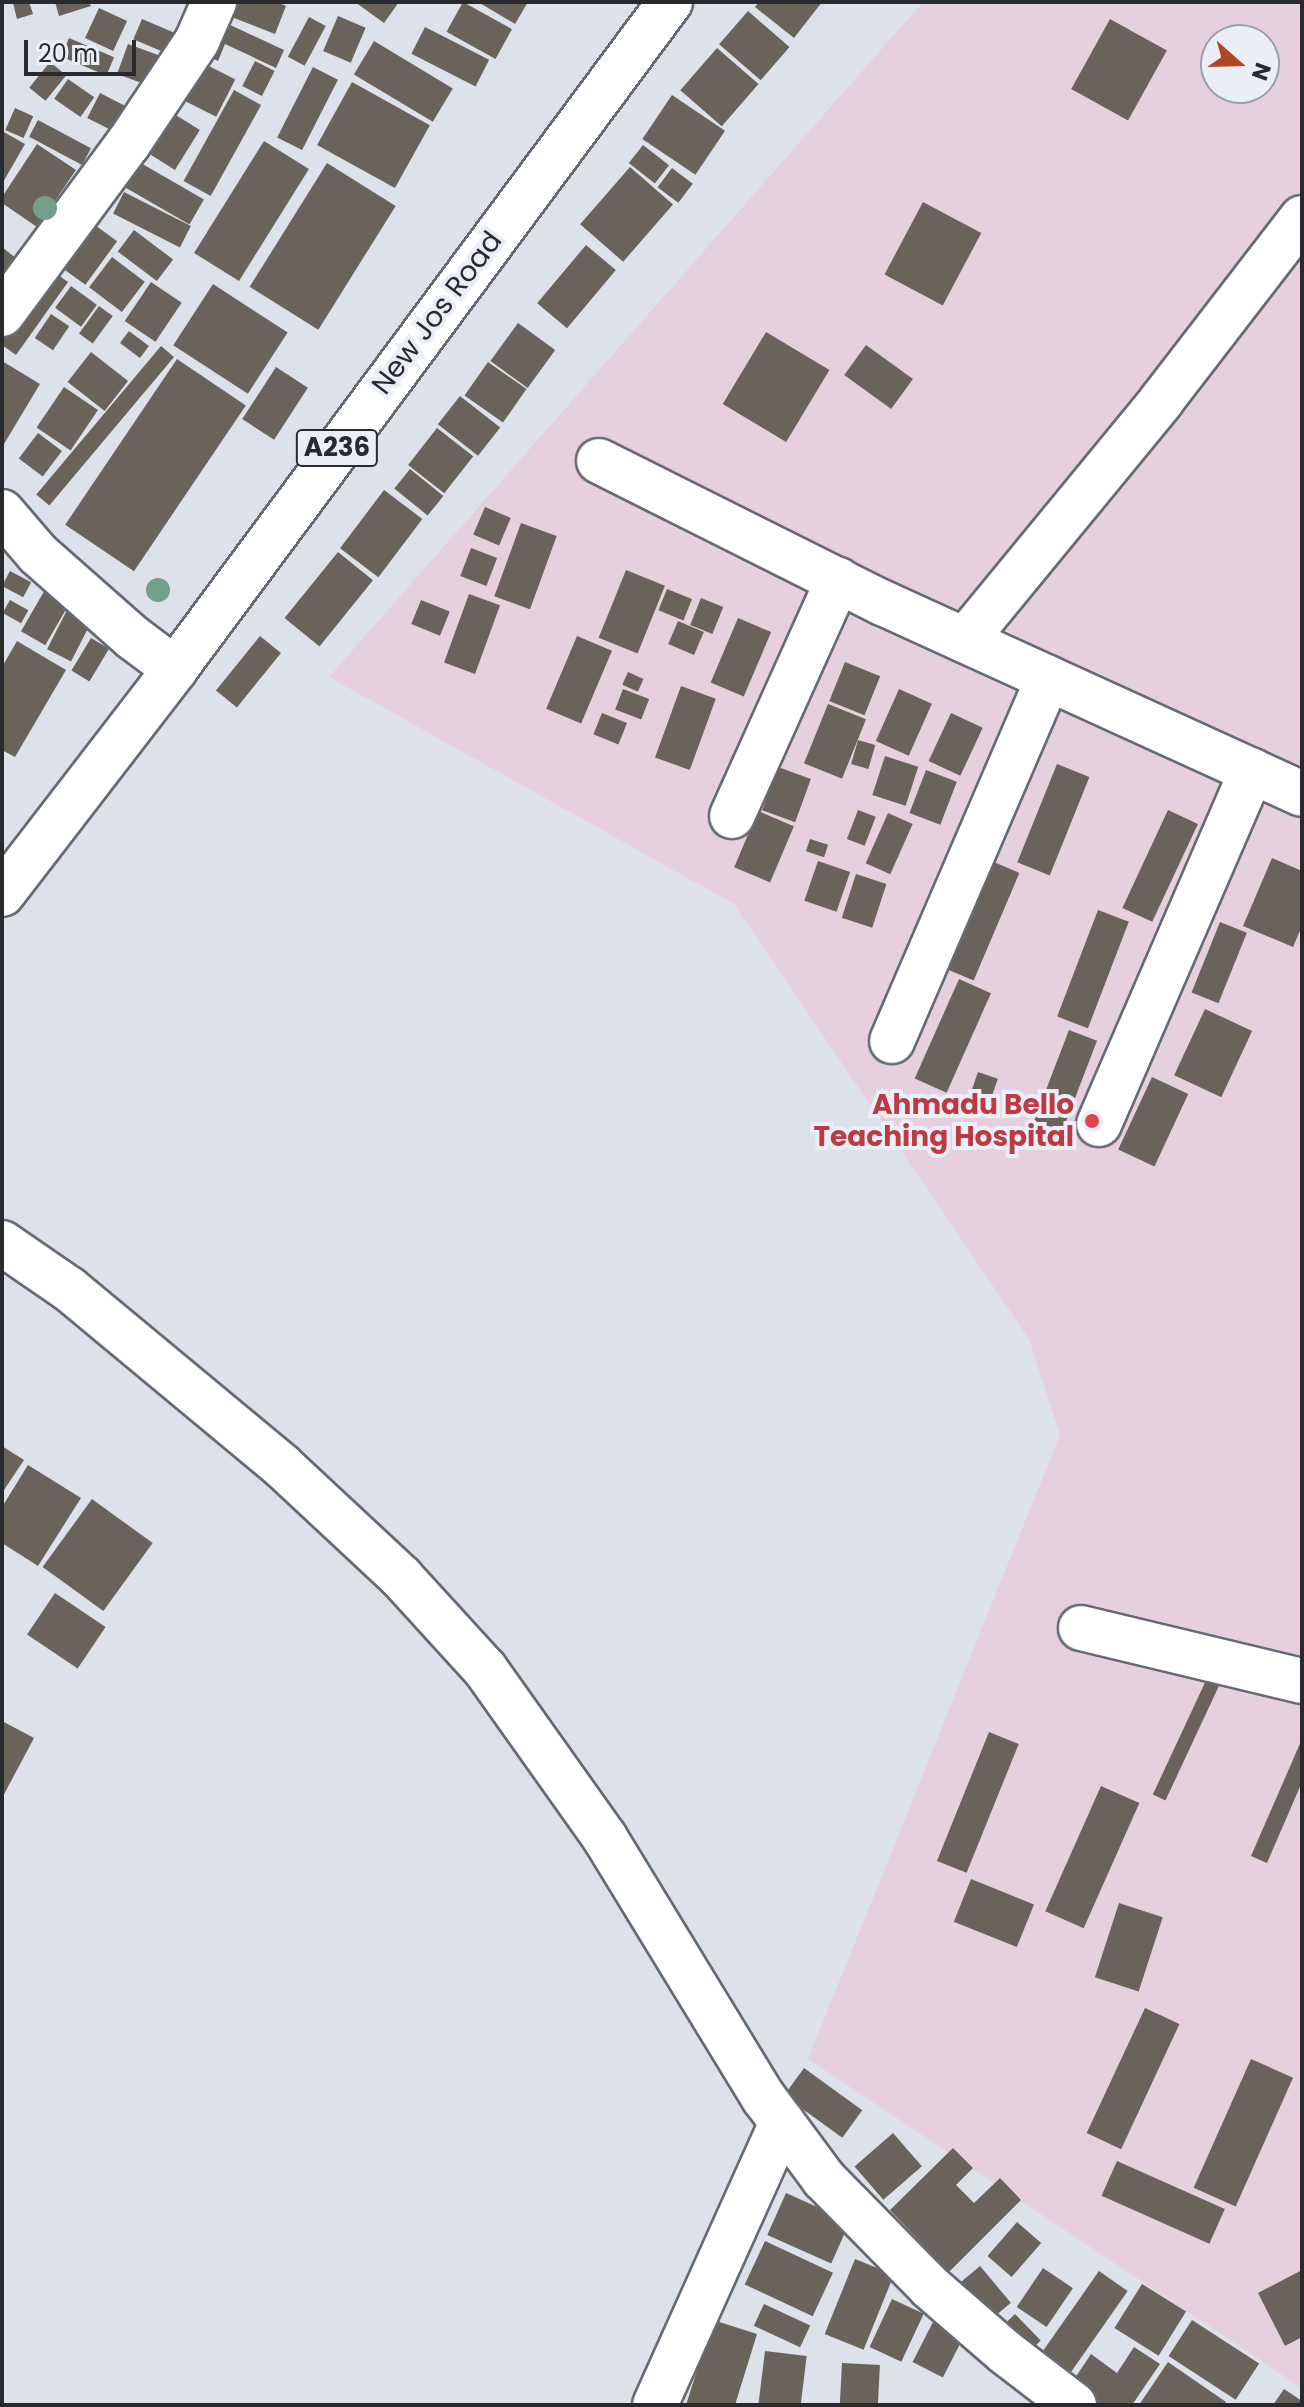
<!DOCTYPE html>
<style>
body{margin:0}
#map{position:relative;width:1304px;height:2407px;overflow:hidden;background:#dce1ea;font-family:Poppins,sans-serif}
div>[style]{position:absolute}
.medical>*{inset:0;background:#e6d0dd}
.building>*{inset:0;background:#6a635c;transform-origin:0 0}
.roads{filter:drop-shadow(2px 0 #666a72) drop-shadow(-2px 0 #666a72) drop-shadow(0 2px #666a72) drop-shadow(0 -2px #666a72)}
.minor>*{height:44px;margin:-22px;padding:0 22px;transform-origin:22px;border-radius:22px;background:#fff}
.highway>*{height:44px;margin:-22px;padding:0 22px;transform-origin:22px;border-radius:22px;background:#fff}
.trees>*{width:24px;height:24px;margin:-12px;border-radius:50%;background:#729e8b}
.dots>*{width:22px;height:22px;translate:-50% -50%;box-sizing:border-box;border:4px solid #eaeef7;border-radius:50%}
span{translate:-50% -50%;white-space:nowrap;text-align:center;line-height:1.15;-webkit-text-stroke:8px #eaeef7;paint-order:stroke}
.shield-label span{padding:2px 6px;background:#eaeef7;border:2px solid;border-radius:6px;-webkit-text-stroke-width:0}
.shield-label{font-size:26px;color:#292a2e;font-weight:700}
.street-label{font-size:28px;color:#292a2e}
.health-label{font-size:28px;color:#be3a42;font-weight:700}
.right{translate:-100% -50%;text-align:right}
.frame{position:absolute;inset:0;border:4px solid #292a2e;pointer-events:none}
.north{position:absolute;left:1200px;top:24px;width:80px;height:80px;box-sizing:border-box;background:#eaeef7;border:2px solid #9da0a7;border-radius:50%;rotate:110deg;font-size:22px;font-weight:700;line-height:32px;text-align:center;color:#292a2e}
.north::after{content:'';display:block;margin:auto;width:28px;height:36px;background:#af4820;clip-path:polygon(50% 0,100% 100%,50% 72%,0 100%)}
.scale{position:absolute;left:24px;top:40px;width:112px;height:36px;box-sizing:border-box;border:4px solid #292a2e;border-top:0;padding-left:10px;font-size:24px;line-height:28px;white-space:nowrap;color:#292a2e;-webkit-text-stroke:6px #eaeef7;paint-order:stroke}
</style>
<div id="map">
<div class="medical">
<i style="clip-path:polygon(evenodd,923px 2px,1302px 2px,1302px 2388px,808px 2059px,1060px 1435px,1029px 1339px,734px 904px,329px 677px,923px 2px,1216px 40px,1264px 40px,1264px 88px,1216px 88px,1216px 40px)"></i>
</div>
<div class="building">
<i style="clip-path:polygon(29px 2px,33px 14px,17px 19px,13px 3px)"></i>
<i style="clip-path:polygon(55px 2px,89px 2px,91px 6px,59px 16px)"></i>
<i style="clip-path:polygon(220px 2px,277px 2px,286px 6px,275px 34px,216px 11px)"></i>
<i style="clip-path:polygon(355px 2px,399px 2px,384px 23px)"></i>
<i style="left:463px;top:2px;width:56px;height:34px;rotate:29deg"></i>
<i style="clip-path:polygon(478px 2px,528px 2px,515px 24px)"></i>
<i style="clip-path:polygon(759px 2px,822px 2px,794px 38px,755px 7px)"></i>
<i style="left:99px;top:8px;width:31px;height:33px;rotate:25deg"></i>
<i style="left:748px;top:11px;width:55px;height:44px;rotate:41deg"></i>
<i style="left:338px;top:16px;width:30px;height:38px;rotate:23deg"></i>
<i style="clip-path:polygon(213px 17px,284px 50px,276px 68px,225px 44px,218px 61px,196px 50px)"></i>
<i style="left:309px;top:17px;width:19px;height:45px;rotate:28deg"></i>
<i style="left:142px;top:19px;width:44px;height:22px;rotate:23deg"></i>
<i style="left:1110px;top:19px;width:65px;height:80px;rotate:29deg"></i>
<i style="left:425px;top:27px;width:72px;height:30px;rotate:27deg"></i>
<i style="left:69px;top:38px;width:49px;height:20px;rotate:23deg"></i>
<i style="left:374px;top:41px;width:92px;height:39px;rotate:31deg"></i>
<i style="left:128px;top:44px;width:40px;height:32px;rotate:20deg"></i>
<i style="left:717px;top:48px;width:55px;height:56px;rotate:41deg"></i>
<i style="left:255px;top:61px;width:22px;height:28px;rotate:27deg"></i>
<i style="left:50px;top:62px;width:21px;height:33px;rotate:39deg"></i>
<i style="left:205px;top:64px;width:34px;height:42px;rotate:27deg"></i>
<i style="left:313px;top:67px;width:28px;height:79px;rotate:27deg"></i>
<i style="left:68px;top:79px;width:32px;height:24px;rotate:35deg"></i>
<i style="left:352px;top:82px;width:89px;height:72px;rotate:29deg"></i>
<i style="left:234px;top:90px;width:31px;height:104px;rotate:29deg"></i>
<i style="left:100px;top:93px;width:29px;height:28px;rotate:27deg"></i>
<i style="left:672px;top:95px;width:64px;height:53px;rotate:34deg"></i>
<i style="left:15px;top:108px;width:20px;height:24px;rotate:24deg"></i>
<i style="left:171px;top:112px;width:34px;height:47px;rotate:32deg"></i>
<i style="left:38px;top:120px;width:60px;height:19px;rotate:28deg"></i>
<i style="clip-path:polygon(2px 131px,25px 144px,2px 184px)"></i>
<i style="left:264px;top:141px;width:53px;height:132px;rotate:32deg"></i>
<i style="clip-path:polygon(37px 144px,76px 170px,37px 227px,2px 203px,2px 197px)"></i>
<i style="left:643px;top:145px;width:33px;height:23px;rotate:38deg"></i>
<i style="left:139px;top:162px;width:75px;height:29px;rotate:30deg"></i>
<i style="left:327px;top:163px;width:81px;height:146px;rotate:32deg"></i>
<i style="left:630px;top:167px;width:57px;height:76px;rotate:41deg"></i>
<i style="left:672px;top:168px;width:26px;height:24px;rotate:37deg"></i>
<i style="left:124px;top:192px;width:75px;height:24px;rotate:27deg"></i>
<i style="left:923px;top:202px;width:66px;height:82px;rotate:28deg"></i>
<i style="left:88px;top:220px;width:36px;height:54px;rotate:36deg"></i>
<i style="left:134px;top:230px;width:49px;height:27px;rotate:37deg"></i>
<i style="left:586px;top:245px;width:39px;height:76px;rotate:40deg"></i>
<i style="clip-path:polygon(2px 247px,22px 263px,2px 288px)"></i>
<i style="left:112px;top:257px;width:41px;height:38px;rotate:37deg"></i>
<i style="clip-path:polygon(48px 268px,68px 282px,16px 355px,2px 345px,2px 331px)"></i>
<i style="left:151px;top:282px;width:37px;height:47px;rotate:34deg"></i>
<i style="left:213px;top:284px;width:89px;height:73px;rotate:33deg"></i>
<i style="left:71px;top:286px;width:32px;height:27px;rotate:36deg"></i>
<i style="left:99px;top:306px;width:17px;height:34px;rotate:36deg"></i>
<i style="left:51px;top:314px;width:22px;height:29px;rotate:34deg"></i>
<i style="left:518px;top:323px;width:46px;height:47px;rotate:36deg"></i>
<i style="left:129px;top:331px;width:25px;height:15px;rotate:37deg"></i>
<i style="left:766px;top:332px;width:74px;height:84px;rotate:31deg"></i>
<i style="left:866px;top:345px;width:58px;height:37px;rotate:36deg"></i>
<i style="left:161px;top:346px;width:17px;height:194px;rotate:40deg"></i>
<i style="left:91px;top:352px;width:47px;height:38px;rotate:38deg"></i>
<i style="left:177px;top:359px;width:83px;height:200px;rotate:34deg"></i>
<i style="clip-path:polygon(2px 361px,40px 384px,4px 444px,2px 443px)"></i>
<i style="left:488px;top:362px;width:47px;height:41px;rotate:35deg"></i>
<i style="left:276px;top:367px;width:38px;height:62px;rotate:33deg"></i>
<i style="left:64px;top:387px;width:41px;height:49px;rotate:34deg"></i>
<i style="left:460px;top:396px;width:51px;height:36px;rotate:38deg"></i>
<i style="left:437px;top:428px;width:46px;height:47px;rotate:38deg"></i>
<i style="left:38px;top:433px;width:30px;height:32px;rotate:37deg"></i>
<i style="left:410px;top:469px;width:43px;height:25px;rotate:39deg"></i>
<i style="left:384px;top:490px;width:48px;height:73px;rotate:37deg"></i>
<i style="left:485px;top:507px;width:28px;height:30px;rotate:23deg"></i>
<i style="left:521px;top:523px;width:38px;height:78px;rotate:20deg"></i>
<i style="left:471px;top:548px;width:28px;height:30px;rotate:21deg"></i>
<i style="left:338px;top:552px;width:45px;height:85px;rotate:39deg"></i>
<i style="left:626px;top:570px;width:42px;height:73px;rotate:22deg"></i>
<i style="left:10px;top:571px;width:24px;height:17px;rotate:28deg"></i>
<i style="left:46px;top:588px;width:28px;height:50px;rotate:30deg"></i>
<i style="left:667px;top:589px;width:27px;height:23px;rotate:22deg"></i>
<i style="left:469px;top:594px;width:33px;height:73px;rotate:20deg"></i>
<i style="left:701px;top:598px;width:24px;height:29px;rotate:22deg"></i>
<i style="left:10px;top:600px;width:21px;height:15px;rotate:29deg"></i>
<i style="left:421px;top:600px;width:31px;height:26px;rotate:22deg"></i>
<i style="left:67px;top:610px;width:27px;height:44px;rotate:27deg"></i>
<i style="left:738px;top:618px;width:36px;height:70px;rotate:23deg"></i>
<i style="left:678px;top:621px;width:28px;height:25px;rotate:23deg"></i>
<i style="left:260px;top:636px;width:27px;height:70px;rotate:39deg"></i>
<i style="left:577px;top:636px;width:38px;height:79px;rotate:23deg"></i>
<i style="left:91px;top:638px;width:21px;height:38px;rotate:31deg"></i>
<i style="clip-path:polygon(17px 641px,66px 670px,15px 757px,2px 750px,2px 667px)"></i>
<i style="left:845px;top:662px;width:38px;height:42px;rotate:22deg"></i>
<i style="left:628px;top:672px;width:17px;height:14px;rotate:24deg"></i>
<i style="left:681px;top:686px;width:37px;height:76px;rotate:20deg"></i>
<i style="left:623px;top:689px;width:28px;height:22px;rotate:21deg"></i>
<i style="left:899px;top:689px;width:36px;height:57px;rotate:24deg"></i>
<i style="left:828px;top:704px;width:41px;height:64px;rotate:22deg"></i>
<i style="left:602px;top:713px;width:27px;height:23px;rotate:22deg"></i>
<i style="left:951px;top:713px;width:35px;height:53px;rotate:25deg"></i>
<i style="left:858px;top:740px;width:18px;height:25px;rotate:16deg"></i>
<i style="left:885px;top:756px;width:35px;height:41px;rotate:18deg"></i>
<i style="left:1057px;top:764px;width:35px;height:106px;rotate:22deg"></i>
<i style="left:778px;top:767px;width:35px;height:46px;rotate:20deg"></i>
<i style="left:926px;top:770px;width:33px;height:46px;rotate:21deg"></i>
<i style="left:858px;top:810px;width:19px;height:31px;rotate:21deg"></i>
<i style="left:1168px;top:810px;width:33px;height:108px;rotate:25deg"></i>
<i style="left:758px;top:811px;width:39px;height:61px;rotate:23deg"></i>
<i style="left:888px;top:813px;width:27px;height:55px;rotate:24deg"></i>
<i style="left:810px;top:839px;width:19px;height:13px;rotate:18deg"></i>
<i style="clip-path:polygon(1272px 858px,1302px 871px,1302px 926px,1293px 947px,1243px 926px)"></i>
<i style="left:989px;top:860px;width:33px;height:117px;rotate:23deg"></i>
<i style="left:818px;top:861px;width:34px;height:42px;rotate:19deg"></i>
<i style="left:856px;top:874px;width:32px;height:46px;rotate:18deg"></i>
<i style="left:1098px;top:910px;width:33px;height:114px;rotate:21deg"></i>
<i style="left:1220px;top:922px;width:29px;height:76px;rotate:22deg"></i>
<i style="left:959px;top:979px;width:35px;height:109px;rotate:24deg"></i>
<i style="left:1205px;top:1009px;width:52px;height:73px;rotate:25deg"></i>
<i style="left:1069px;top:1030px;width:30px;height:109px;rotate:21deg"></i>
<i style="left:978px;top:1072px;width:21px;height:41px;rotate:19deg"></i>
<i style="left:1152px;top:1077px;width:40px;height:80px;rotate:25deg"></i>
<i style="clip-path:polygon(2px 1446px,24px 1460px,2px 1493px)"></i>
<i style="clip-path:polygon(28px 1465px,81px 1498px,38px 1566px,2px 1543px,2px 1507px)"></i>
<i style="left:92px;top:1499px;width:75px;height:84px;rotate:36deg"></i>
<i style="left:55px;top:1593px;width:61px;height:50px;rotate:34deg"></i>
<i style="left:1209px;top:1674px;width:14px;height:133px;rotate:25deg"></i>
<i style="clip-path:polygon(2px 1721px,34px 1738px,2px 1798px)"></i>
<i style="left:989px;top:1732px;width:32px;height:139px;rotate:22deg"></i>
<i style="clip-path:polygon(1302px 1739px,1302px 1782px,1267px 1863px,1251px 1856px)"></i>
<i style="left:1101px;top:1786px;width:42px;height:137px;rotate:24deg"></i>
<i style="left:971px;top:1879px;width:68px;height:46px;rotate:22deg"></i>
<i style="left:1119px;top:1903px;width:46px;height:78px;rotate:18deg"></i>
<i style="left:1145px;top:2008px;width:38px;height:138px;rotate:25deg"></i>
<i style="left:1251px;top:2059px;width:46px;height:141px;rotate:24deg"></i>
<i style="left:804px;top:2068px;width:72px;height:34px;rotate:36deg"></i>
<i style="left:893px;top:2133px;width:44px;height:51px;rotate:49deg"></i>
<i style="clip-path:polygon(953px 2148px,973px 2168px,956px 2185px,974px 2203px,1000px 2178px,1021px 2200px,949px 2272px,890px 2210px)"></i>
<i style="left:1117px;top:2161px;width:118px;height:38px;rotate:24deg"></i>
<i style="left:786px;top:2193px;width:70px;height:46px;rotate:24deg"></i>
<i style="left:1017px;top:2222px;width:32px;height:45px;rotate:41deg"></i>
<i style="left:765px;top:2241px;width:75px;height:48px;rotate:25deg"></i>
<i style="left:855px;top:2259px;width:42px;height:81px;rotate:22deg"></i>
<i style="left:980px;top:2266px;width:48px;height:38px;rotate:50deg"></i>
<i style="left:1043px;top:2268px;width:36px;height:47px;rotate:34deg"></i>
<i style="clip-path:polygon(1302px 2270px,1302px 2337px,1285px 2346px,1258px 2293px)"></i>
<i style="left:1099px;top:2271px;width:35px;height:106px;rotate:35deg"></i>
<i style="left:1142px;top:2284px;width:52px;height:52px;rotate:32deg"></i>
<i style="left:892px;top:2299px;width:35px;height:53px;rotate:25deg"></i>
<i style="left:764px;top:2304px;width:51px;height:24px;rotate:25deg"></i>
<i style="left:1015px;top:2314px;width:37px;height:23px;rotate:46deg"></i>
<i style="clip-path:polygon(713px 2320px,757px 2334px,735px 2405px,686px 2405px)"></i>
<i style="left:1192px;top:2320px;width:80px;height:43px;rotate:33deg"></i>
<i style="left:933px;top:2322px;width:34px;height:45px;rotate:27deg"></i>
<i style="clip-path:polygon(1134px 2347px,1160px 2364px,1132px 2405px,1094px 2405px,1069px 2387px,1091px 2354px,1117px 2373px)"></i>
<i style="left:765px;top:2351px;width:42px;height:54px;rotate:7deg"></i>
<i style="clip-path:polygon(1168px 2362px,1226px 2402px,1224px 2405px,1139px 2405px)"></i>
<i style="left:842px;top:2363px;width:38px;height:42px;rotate:3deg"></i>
<i style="clip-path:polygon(1284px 2389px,1302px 2401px,1302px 2405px,1273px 2405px)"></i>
</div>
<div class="roads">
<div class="minor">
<i style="left:2px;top:314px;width:212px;rotate:-53.5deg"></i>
<i style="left:128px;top:144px;width:124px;rotate:-56.2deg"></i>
<i style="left:197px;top:41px;width:43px;rotate:-66.4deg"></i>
<i style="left:599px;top:461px;width:318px;rotate:26.6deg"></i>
<i style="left:883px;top:603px;width:460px;rotate:24.5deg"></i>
<i style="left:2px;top:512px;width:55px;rotate:49.4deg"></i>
<i style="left:38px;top:554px;width:125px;rotate:41.4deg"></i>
<i style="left:132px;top:637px;width:54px;rotate:36.7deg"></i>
<i style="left:965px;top:640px;width:309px;rotate:-50.6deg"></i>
<i style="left:1161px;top:401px;width:231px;rotate:-52.4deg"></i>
<i style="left:732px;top:816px;width:259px;rotate:-65.8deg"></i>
<i style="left:892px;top:1041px;width:395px;rotate:-66.7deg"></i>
<i style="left:1099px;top:1124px;width:385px;rotate:-66.6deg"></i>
<i style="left:2px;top:1243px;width:81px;rotate:34.5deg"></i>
<i style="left:69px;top:1289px;width:277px;rotate:39.7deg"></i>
<i style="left:282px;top:1466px;width:163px;rotate:43deg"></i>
<i style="left:401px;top:1577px;width:125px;rotate:47.6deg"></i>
<i style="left:485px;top:1669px;width:207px;rotate:54.6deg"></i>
<i style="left:605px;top:1838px;width:305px;rotate:58.6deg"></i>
<i style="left:764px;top:2098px;width:101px;rotate:53.5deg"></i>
<i style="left:824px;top:2179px;width:151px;rotate:45.5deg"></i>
<i style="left:930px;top:2287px;width:99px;rotate:40.9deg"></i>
<i style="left:1005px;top:2352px;width:87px;rotate:37.5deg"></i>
<i style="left:1081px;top:1628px;width:227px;rotate:13.5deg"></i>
<i style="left:655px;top:2405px;width:310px;rotate:-65.8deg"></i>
</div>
<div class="highway">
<i style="left:2px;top:894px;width:284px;rotate:-52.4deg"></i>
<i style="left:175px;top:669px;width:831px;rotate:-53.42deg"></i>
</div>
</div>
<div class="trees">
<i style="left:45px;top:208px"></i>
<i style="left:158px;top:590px"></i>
</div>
<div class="dots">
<i style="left:1092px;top:1121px;background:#e0444e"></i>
</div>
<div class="shield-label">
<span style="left:337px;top:448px">A236</span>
</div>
<div class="street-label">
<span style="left:437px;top:313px;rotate:-53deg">New Jos Road</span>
</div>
<div class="health-label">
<span class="right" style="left:1074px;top:1121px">Ahmadu Bello<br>Teaching Hospital</span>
</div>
<div class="frame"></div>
<div class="north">N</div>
<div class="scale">20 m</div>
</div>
